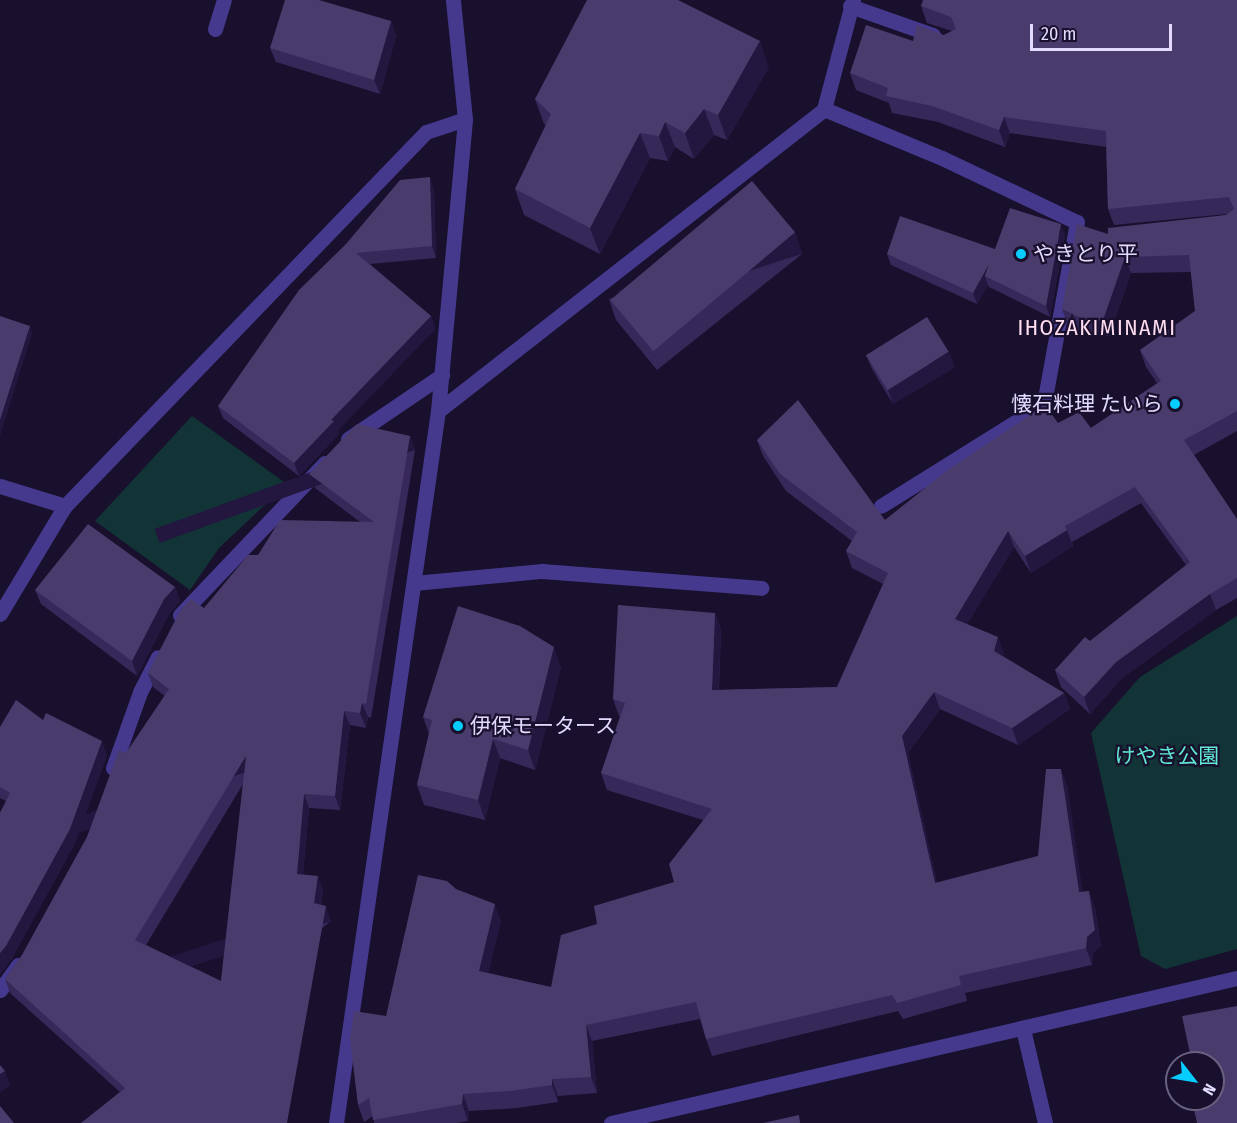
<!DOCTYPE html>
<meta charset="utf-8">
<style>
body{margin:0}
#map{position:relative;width:1237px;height:1123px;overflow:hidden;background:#18102c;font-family:"Fira Sans Condensed","Noto Sans JP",sans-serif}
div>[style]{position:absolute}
.green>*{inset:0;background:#123436}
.service>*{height:15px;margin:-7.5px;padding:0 7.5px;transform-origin:7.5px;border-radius:7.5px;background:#45398d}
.minor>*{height:15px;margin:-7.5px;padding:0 7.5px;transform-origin:7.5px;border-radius:7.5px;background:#45398d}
.tertiary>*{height:15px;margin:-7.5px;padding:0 7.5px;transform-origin:7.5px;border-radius:7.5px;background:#45398d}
.wall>*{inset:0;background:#37285a}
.shaded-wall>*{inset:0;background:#231740;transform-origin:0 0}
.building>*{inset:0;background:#493b6c;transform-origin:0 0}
.dots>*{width:16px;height:16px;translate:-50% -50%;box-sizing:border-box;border:3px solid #18102c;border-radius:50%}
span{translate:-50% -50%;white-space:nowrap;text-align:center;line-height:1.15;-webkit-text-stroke:4.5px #18102c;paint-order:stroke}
.poi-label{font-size:21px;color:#e3daff}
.left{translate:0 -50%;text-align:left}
.right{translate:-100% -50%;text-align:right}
.park-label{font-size:21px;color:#5fe7d3}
.neighbourhood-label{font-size:22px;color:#ffdcef;letter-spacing:1.5px}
.north{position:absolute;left:1165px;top:1051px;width:60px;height:60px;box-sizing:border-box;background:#18102c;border:2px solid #696180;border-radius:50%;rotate:121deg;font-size:16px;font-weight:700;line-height:24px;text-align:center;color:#e3daff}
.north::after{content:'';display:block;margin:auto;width:21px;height:27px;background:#06ccff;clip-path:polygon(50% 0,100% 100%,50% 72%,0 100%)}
.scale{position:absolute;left:1030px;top:24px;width:142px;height:27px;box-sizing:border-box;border:3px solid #e3daff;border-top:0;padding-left:8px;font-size:18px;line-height:21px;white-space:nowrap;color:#e3daff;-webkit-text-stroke:4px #18102c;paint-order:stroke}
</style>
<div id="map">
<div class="green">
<i style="clip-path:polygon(192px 416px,287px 484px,219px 548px,190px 590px,95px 521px)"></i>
<i style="clip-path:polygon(1237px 616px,1237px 949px,1165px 969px,1141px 956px,1091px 733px,1140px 677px)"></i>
</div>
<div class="service">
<i style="left:215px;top:29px;width:30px;rotate:-73deg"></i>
</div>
<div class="minor">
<i style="left:850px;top:6px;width:88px;rotate:19.3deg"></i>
<i style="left:824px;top:109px;width:128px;rotate:22.6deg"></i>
<i style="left:942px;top:158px;width:149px;rotate:25.4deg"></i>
<i style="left:1077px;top:222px;width:185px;rotate:100.3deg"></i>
<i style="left:1044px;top:404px;width:192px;rotate:148deg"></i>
<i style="left:438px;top:411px;width:490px;rotate:-38deg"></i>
<i style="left:824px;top:109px;width:113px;rotate:-75.1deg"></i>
<i style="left:348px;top:439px;width:114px;rotate:-34.2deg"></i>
<i style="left:0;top:486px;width:68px;rotate:17.1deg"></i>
<i style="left:414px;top:583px;width:129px;rotate:-5.4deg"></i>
<i style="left:542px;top:571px;width:220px;rotate:4.4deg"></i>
<i style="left:0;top:614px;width:126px;rotate:-59deg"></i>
<i style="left:65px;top:506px;width:520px;rotate:-46.01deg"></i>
<i style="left:426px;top:132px;width:41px;rotate:-18.4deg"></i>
<i style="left:180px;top:615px;width:210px;rotate:-46.4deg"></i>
<i style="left:113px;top:768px;width:81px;rotate:-70.4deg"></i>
<i style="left:140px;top:692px;width:39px;rotate:-63deg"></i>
<i style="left:0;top:990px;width:31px;rotate:-54deg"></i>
<i style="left:1023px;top:1029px;width:97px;rotate:76.8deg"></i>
<i style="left:611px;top:1123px;width:643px;rotate:-13.04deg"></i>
</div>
<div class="tertiary">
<i style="left:336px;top:1123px;width:719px;rotate:-81.85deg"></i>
<i style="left:438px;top:411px;width:293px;rotate:-84.7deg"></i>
<i style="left:465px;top:119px;width:120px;rotate:-95.8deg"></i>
</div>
<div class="wall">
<i style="clip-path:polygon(1237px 0,1237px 431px,1194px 455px,1237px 519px,1237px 598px,1216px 610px,1122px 678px,1090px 714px,1061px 687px,1055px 670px,1090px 641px,1186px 565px,1141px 503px,1072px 542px,1073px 546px,1031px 573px,1014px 547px,967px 624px,1004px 653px,1003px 656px,1064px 693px,1070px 709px,1018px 745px,940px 709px,908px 753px,937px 883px,1038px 856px,1067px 785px,1082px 892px,1095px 908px,1101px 946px,1093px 953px,1092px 965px,965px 993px,967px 1001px,903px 1019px,898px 1011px,712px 1056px,706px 1039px,700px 1019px,592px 1041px,597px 1093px,558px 1096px,558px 1102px,517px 1108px,469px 1111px,468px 1121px,456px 1123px,374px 1123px,373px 1116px,364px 1122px,358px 1105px,386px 1016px,456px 889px,501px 921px,488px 973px,551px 987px,597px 924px,674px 882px,703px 820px,607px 790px,601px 773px,620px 716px,619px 716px,613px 699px,715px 613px,721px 629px,719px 690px,837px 687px,883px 584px,852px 568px,846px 551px,852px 541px,786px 491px,763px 456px,757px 440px,885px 520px,1058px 423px,1091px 428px,1157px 383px,1146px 367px,1140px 350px,1195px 311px,1191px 272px,1131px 273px,1109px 336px,1087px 335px,1068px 326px,1062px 309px,1108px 234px,1226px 215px,1227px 214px,1114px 225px,1108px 209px,1106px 147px,1010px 133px,1005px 147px,938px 122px,892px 113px,889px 103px,856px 90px,850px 73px,913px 41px,944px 35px,952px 31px,927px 23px,921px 6px)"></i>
<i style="clip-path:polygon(391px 21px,396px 36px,380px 94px,276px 62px,270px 48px)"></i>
<i style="clip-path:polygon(769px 67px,727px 140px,714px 135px,694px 159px,675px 147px,668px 161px,650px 158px,600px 254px,524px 215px,515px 189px,546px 126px,544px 124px,535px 99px)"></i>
<i style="clip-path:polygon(434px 190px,436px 258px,370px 264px,431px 316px,435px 329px,338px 430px,339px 434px,299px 476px,223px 418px,218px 406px,346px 244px)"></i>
<i style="clip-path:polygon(795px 233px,802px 254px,657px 370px,616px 320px,609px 299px)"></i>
<i style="clip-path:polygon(1065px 235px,1050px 317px,989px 287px,988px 285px,977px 304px,891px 265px,887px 254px,995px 249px)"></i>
<i style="clip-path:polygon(866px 355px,955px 367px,893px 404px,872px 369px)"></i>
<i style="clip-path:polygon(evenodd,410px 436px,415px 450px,371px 718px,368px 717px,366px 728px,350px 725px,340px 810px,309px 808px,303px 874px,323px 890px,321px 905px,331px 921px,120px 1092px,10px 993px,5px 979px,22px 955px,87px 837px,126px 753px,165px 696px,153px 687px,148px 673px,204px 608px,258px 555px,360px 522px,315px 488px,309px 474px,410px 436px,243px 784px,221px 981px,146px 945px,243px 784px)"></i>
<i style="clip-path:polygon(175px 587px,180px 601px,169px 614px,137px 676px,41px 604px,35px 590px)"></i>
<i style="clip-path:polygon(561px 667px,535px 770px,500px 758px,485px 820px,424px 805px,417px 785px,429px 734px,423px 717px)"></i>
<i style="clip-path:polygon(43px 720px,107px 755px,75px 843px,11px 960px,0 974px,0 813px,6px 801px,0 798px,0 727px)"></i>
</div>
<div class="shaded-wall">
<i style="clip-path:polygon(391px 21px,396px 36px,380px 94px,374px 80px)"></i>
<i style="clip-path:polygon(760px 41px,769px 67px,727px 140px,718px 115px)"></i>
<i style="clip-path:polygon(704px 109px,714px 135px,694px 159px,685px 133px)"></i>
<i style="clip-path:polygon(1004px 117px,1010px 133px,1005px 147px,999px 130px)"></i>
<i style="clip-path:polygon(665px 122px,675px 147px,668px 161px,659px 136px)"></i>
<i style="clip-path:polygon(640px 133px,650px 158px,600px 254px,590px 228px)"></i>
<i style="clip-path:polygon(430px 177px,434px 190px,436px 258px,432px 246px)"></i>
<i style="clip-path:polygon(1061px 224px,1065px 235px,1050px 317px,1046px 306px)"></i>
<i style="left:795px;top:233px;width:22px;height:186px;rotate:72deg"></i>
<i style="clip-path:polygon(1125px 257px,1131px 273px,1109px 336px,1103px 320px)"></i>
<i style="clip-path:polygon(989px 264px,985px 276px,988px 285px,977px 304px,973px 293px)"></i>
<i style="clip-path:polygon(431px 316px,435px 329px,338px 430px,339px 434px,299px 476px,294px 463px,331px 420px)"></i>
<i style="clip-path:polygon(30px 326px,32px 334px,0 436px,0 420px)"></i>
<i style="clip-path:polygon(949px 352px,955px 367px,893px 404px,888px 390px)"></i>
<i style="left:410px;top:436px;width:15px;height:272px;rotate:70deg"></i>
<i style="clip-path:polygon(1067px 530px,1073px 546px,1031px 573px,1025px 556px)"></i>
<i style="clip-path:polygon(1008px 531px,1014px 547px,961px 635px,955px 619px)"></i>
<i style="clip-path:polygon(175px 587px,180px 601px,169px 614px,137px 676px,132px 661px,164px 599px)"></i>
<i style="clip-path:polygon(1210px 594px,1216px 610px,1122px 678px,1090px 714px,1084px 697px,1116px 662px)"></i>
<i style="clip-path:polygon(715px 613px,721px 629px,718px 707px,712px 690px)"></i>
<i style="clip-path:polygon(998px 637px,1004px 653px,1000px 667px,994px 651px)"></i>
<i style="clip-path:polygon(554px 647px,561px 667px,535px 770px,528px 750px)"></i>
<i style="clip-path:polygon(934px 692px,940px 709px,908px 753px,941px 900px,935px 883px,902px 736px)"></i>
<i style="clip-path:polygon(1064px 693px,1070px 709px,1018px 745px,1012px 728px)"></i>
<i style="clip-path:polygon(362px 703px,368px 717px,366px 728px,360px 713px)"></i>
<i style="clip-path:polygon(344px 711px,350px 725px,340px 810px,335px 796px)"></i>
<i style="clip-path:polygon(493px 739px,500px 758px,485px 820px,478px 800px)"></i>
<i style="clip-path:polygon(102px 741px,107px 755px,75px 843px,11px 960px,0 974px,0 953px)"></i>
<i style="left:246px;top:756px;width:15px;height:215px;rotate:70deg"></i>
<i style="clip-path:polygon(1061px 769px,1067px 785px,1085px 908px,1079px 892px)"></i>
<i style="clip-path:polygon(304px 794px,309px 808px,302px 888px,297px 874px)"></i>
<i style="clip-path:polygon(318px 876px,323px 890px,319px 917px,314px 903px)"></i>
<i style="clip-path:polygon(1089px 891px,1095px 908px,1101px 946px,1093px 953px,1092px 965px,1086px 948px)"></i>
<i style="clip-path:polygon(495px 904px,501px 921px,485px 988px,479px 971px)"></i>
<i style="left:326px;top:906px;width:16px;height:220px;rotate:72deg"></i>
<i style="clip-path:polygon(586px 1025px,592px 1041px,597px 1093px,591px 1077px)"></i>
<i style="clip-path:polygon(5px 1071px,10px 1085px,0 1093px,0 1074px)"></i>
<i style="clip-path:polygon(552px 1079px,558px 1096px,558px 1102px,552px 1085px)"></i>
<i style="clip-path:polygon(463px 1094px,469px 1111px,468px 1121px,462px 1104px)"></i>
</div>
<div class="building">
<i style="clip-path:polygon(285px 0,319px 0,391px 21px,374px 80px,270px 48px)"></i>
<i style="clip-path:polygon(587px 0,678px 0,760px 41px,718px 115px,704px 109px,685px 133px,665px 122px,659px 136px,640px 133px,590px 228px,515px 189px,551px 114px,535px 99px)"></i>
<i style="clip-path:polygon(923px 0,1237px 0,1237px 411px,1184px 440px,1237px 519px,1237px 578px,1210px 594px,1116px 662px,1084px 697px,1055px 670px,1085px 637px,1090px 641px,1190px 562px,1135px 487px,1065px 526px,1067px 530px,1025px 556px,1008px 531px,955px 619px,998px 637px,994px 651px,1064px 693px,1012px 728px,934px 692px,902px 736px,935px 883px,1038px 856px,1046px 769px,1061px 769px,1079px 892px,1089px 891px,1095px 930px,1087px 937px,1086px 948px,959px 976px,961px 985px,897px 1003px,892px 995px,706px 1039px,696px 1002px,586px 1025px,591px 1077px,552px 1079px,552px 1085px,511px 1091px,463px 1094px,462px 1104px,373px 1120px,369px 1098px,358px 1105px,350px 1039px,354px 1011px,386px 1016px,418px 875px,447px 881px,456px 889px,495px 904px,479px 971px,551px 987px,561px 935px,597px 924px,594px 906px,674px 882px,669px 864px,712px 809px,601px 773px,625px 703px,613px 699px,618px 605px,715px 613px,712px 690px,837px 687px,888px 573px,846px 551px,857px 532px,780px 474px,757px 440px,798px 400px,885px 520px,945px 472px,1045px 405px,1058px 423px,1079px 412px,1091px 428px,1161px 381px,1140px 350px,1195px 311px,1189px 255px,1125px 257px,1103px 320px,1081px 318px,1062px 309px,1077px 224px,1108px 234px,1108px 228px,1226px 215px,1234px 209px,1229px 197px,1108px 209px,1106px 131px,1004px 117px,999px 130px,932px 106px,886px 96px,888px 88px,850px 73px,866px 25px,913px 41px,917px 25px,944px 35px,956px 29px,951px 17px,921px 6px)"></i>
<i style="clip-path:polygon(430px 177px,432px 246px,356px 253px,431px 316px,331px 420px,334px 421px,294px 463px,218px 406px,299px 290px,346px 244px,400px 180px)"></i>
<i style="left:752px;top:181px;width:67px;height:185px;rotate:50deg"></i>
<i style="clip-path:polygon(1010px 208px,1061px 224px,1046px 306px,985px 276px,989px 264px,973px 293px,887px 254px,900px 216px,995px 249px)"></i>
<i style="clip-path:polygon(0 316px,30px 326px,0 420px)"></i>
<i style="left:927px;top:317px;width:41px;height:72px;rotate:58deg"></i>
<i style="clip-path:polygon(evenodd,357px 424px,410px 436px,366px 704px,362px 703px,360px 713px,344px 711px,335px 796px,304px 794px,297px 874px,318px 876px,314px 903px,326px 906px,287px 1123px,81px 1123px,125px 1088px,5px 979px,22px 955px,87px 837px,119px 750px,126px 753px,169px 689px,148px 673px,181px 609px,191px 599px,204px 608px,248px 555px,258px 555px,280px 520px,374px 522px,309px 474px,357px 424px,246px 756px,221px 981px,135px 940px,246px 756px)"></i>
<i style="clip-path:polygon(88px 524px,175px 587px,164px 599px,132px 661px,35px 590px)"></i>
<i style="clip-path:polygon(458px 606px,520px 626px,554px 647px,528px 750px,493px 739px,478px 800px,417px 785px,432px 720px,423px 717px)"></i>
<i style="clip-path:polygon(16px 700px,43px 720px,46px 713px,102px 741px,70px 829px,6px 946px,0 953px,0 813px,10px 793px,0 787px,0 727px)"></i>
<i style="clip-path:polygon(1237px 1006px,1237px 1123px,1197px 1123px,1193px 1105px,1200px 1103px,1199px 1099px,1213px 1099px,1213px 1063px,1192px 1063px,1182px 1016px)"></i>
<i style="clip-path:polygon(0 1065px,5px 1071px,0 1074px)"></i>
<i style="clip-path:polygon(0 1106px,14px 1123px,0 1123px)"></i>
<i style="clip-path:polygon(799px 1115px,800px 1123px,763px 1123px)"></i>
</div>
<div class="dots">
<i style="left:1021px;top:254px;background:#06ccff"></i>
<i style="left:1175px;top:404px;background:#06ccff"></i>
<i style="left:458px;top:726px;background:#06ccff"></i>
</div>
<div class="poi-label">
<span class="left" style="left:1033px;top:254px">やきとり平</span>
<span class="right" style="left:1163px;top:404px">懐石料理 たいら</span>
<span class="left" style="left:470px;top:726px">伊保モータース</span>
</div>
<div class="park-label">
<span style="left:1167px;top:756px">けやき公園</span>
</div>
<div class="neighbourhood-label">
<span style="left:1097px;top:328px">IHOZAKIMINAMI</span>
</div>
<div class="north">N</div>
<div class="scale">20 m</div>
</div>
